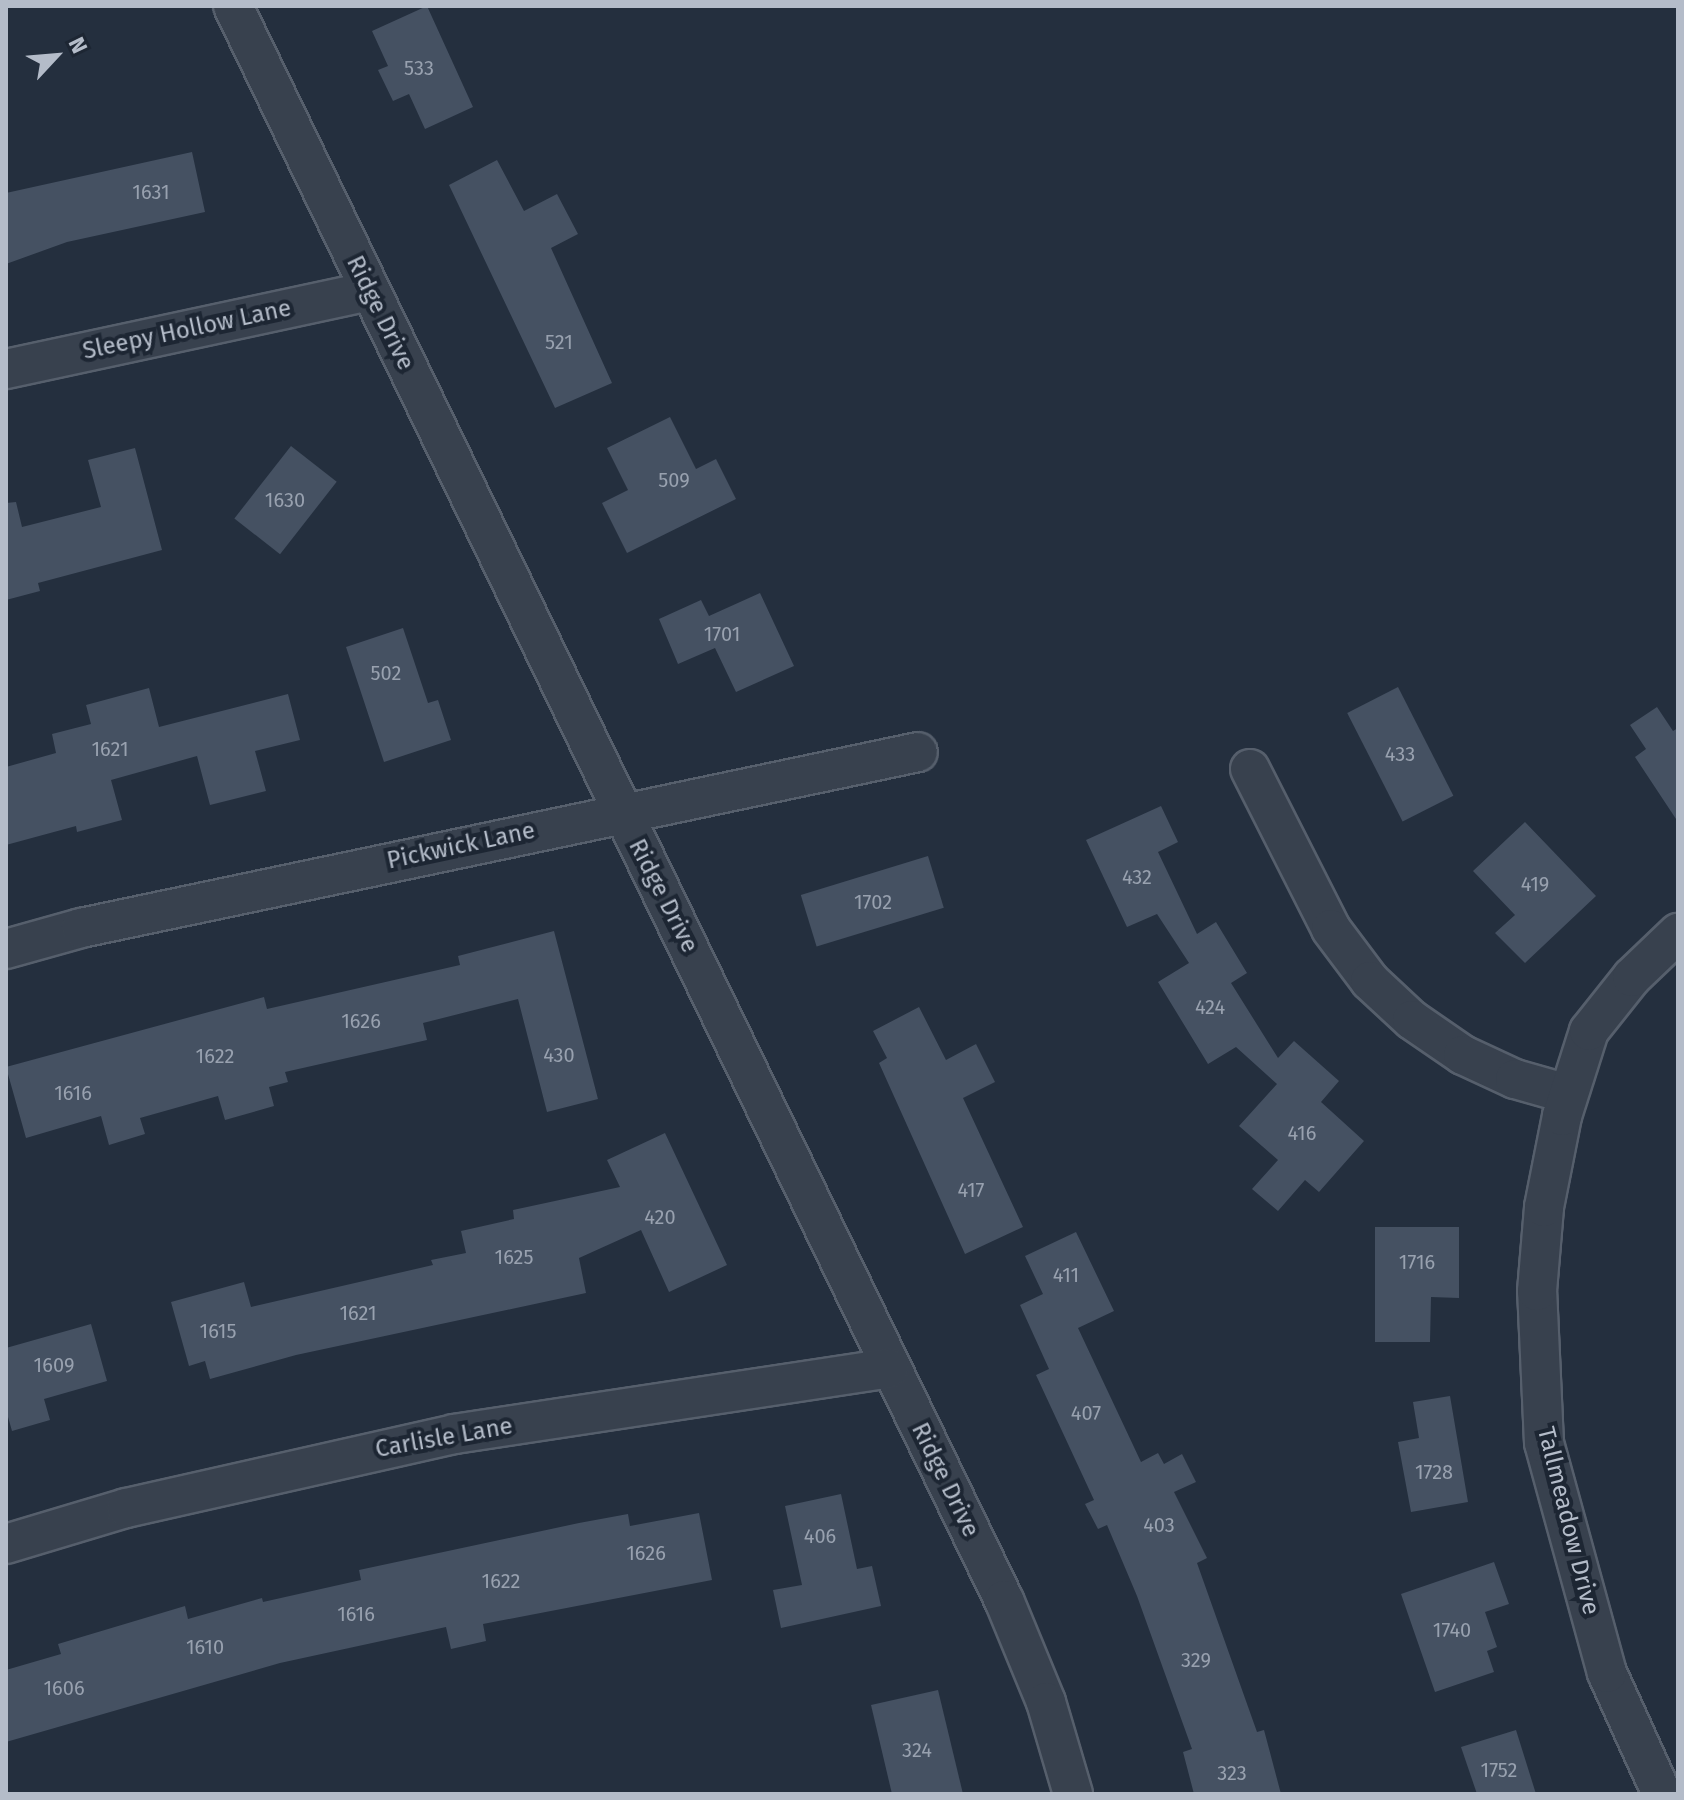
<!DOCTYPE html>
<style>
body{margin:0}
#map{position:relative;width:1684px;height:1800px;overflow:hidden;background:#242f3e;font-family:"Fira Sans",sans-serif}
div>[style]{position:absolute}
.building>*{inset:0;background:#455162;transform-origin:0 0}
.roads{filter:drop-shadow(2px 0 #565f6c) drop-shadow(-2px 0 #565f6c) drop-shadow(0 2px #565f6c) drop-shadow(0 -2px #565f6c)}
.minor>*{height:38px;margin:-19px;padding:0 19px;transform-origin:19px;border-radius:19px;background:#38414e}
span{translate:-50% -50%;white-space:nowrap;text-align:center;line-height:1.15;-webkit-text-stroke:8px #1d2633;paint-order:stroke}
.number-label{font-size:20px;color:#98a1af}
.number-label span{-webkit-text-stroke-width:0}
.street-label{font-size:24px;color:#b4bcc9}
.frame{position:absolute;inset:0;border:8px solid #b4bcc9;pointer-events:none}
.north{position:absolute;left:16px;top:16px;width:80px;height:80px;-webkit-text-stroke:6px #1d2633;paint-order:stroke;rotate:64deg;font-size:22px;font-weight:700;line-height:32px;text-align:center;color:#b4bcc9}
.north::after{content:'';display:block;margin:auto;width:28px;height:36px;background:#b4bcc9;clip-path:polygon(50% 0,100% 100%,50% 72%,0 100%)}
</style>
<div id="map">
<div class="building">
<i style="clip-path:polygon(427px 6px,473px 107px,425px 129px,409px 94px,393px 101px,378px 70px,388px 66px,372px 31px)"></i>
<i style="clip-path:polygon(192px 152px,205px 212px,67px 242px,6px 264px,6px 193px)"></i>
<i style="clip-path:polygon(497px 160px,524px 211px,557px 194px,578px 234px,551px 248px,612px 383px,555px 408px,449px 185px)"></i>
<i style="clip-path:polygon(670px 417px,696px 469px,716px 459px,736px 499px,627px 553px,602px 503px,628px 490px,607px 448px)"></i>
<i style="left:291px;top:446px;width:58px;height:92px;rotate:38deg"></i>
<i style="clip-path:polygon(135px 448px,162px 550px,38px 583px,40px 591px,6px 600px,6px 503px,16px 502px,22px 527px,101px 507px,88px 460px)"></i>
<i style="clip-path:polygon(760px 593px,794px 666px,736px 692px,715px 648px,678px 664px,659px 619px,701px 600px,709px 616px)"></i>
<i style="clip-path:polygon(403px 628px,428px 703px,438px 700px,451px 740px,384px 762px,346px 647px)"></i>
<i style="left:1398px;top:687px;width:122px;height:57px;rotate:63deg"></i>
<i style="clip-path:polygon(149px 688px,159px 727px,288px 694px,300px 740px,255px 751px,266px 791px,210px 805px,197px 756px,111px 780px,122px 820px,77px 832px,76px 826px,6px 845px,6px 767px,56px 753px,52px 734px,91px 724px,86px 705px)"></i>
<i style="clip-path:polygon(1657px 707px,1673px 731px,1678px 728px,1678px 822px,1635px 757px,1646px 749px,1630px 725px)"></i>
<i style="clip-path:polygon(1161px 806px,1178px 842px,1158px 852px,1197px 934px,1216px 922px,1247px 973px,1231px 983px,1278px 1058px,1294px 1041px,1339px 1081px,1321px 1102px,1364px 1141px,1319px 1192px,1305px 1180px,1278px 1211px,1252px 1189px,1278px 1160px,1239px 1126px,1277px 1084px,1236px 1047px,1208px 1064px,1158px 982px,1189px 963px,1157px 914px,1127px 927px,1086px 840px)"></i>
<i style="clip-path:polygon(1525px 822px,1596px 896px,1525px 963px,1495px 933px,1515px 915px,1473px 871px)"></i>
<i style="left:928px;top:856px;width:54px;height:133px;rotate:73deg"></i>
<i style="clip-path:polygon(554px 931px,598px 1099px,547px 1112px,518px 999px,423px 1023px,427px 1040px,285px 1072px,288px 1082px,269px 1087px,274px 1106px,225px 1120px,218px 1096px,140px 1118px,145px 1134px,109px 1145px,101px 1116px,26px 1138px,6px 1067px,264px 997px,267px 1009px,460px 965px,458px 956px)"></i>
<i style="clip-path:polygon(919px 1007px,946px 1060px,976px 1044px,995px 1082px,963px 1098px,1023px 1227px,965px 1254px,879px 1063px,887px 1058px,873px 1031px)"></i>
<i style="clip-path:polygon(665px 1133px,727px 1265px,669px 1292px,641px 1230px,579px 1258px,586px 1293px,296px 1355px,210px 1379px,205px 1361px,189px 1366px,171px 1302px,244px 1282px,251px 1307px,433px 1265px,431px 1260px,466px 1253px,461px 1231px,514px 1219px,513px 1210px,620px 1187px,607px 1160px)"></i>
<i style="clip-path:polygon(1375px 1227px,1459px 1227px,1459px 1298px,1431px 1297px,1430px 1342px,1375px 1342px)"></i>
<i style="clip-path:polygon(1076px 1232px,1114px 1311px,1078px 1328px,1141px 1462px,1158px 1453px,1164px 1464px,1182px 1454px,1196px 1482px,1174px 1492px,1207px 1558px,1197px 1563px,1257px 1732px,1264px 1730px,1281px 1794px,1194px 1794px,1183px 1752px,1192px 1749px,1137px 1596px,1107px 1525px,1098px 1529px,1085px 1504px,1094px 1500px,1036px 1375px,1049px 1369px,1020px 1305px,1043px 1294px,1025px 1256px)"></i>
<i style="clip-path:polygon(91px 1324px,107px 1381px,44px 1399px,50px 1420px,12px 1431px,6px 1410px,6px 1348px)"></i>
<i style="clip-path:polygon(1450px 1396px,1468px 1502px,1411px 1512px,1398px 1442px,1419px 1438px,1413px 1402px)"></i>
<i style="clip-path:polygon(841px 1494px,857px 1569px,872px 1566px,881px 1606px,781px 1628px,773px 1590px,802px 1585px,785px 1506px)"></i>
<i style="clip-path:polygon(699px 1513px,712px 1580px,483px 1624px,486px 1641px,451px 1649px,446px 1627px,280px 1663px,6px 1742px,6px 1670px,61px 1654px,58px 1644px,185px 1606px,188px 1619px,262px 1598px,263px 1602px,361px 1580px,359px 1570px,579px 1523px,628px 1514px,630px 1526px)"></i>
<i style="clip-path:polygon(1494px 1562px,1509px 1604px,1485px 1612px,1497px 1647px,1487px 1651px,1494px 1672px,1435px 1692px,1401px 1594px)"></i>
<i style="clip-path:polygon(938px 1690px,963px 1794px,892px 1794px,871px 1705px)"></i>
<i style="clip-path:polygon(1516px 1730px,1536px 1794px,1477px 1794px,1461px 1747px)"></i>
</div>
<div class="roads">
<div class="minor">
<i style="left:233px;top:6px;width:1771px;rotate:64.19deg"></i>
<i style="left:1004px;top:1600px;width:110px;rotate:67.6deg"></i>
<i style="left:1046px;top:1702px;width:96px;rotate:73.6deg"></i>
<i style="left:6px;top:369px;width:371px;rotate:-12.1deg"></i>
<i style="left:1250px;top:769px;width:179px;rotate:63.1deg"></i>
<i style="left:1331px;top:929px;width:65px;rotate:53.1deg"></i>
<i style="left:1370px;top:981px;width:57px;rotate:42.9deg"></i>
<i style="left:1412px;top:1020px;width:62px;rotate:34.5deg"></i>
<i style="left:1463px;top:1055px;width:57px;rotate:24.8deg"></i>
<i style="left:1515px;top:1079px;width:55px;rotate:15.8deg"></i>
<i style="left:6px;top:949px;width:78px;rotate:-15.6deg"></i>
<i style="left:81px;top:928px;width:855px;rotate:-11.87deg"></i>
<i style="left:6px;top:1544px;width:125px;rotate:-16.7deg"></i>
<i style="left:126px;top:1508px;width:336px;rotate:-12.7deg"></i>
<i style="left:454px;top:1434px;width:440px;rotate:-8.6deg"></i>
<i style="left:1662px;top:1794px;width:133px;rotate:-114.4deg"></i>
<i style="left:1607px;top:1673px;width:238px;rotate:-105.3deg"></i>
<i style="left:1544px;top:1443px;width:152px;rotate:-92.6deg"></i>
<i style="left:1537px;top:1291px;width:84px;rotate:-85.2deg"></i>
<i style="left:1544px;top:1207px;width:93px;rotate:-78.8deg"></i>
<i style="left:1562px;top:1116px;width:89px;rotate:-72.4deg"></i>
<i style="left:1589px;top:1031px;width:69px;rotate:-51.5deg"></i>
<i style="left:1632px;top:977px;width:64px;rotate:-43.7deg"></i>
</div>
</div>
<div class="number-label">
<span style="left:419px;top:68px">533</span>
<span style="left:151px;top:192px">1631</span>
<span style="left:559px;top:342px">521</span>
<span style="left:674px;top:480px">509</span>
<span style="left:285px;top:500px">1630</span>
<span style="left:722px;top:634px">1701</span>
<span style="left:386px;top:673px">502</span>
<span style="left:110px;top:749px">1621</span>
<span style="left:1400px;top:754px">433</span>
<span style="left:1137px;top:877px">432</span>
<span style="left:1535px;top:884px">419</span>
<span style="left:873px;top:902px">1702</span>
<span style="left:1210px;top:1007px">424</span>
<span style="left:361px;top:1021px">1626</span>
<span style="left:559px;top:1055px">430</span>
<span style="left:215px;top:1056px">1622</span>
<span style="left:73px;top:1093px">1616</span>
<span style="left:1302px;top:1133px">416</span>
<span style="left:971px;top:1190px">417</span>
<span style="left:660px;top:1217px">420</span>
<span style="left:514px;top:1257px">1625</span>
<span style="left:1417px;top:1262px">1716</span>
<span style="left:1066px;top:1275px">411</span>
<span style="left:358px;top:1313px">1621</span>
<span style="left:218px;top:1331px">1615</span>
<span style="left:54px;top:1365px">1609</span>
<span style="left:1086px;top:1413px">407</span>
<span style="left:1434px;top:1472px">1728</span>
<span style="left:1159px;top:1525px">403</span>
<span style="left:820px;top:1536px">406</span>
<span style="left:646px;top:1553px">1626</span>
<span style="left:501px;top:1581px">1622</span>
<span style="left:356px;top:1614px">1616</span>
<span style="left:1452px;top:1630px">1740</span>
<span style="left:205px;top:1647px">1610</span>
<span style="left:1196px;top:1660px">329</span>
<span style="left:64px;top:1688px">1606</span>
<span style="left:917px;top:1750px">324</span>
<span style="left:1499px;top:1770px">1752</span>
<span style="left:1232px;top:1773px">323</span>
</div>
<div class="street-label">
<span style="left:380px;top:313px;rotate:64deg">Ridge Drive</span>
<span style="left:187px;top:330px;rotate:-12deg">Sleepy Hollow Lane</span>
<span style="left:461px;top:846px;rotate:-12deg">Pickwick Lane</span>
<span style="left:663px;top:896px;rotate:63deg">Ridge Drive</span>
<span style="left:444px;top:1438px;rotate:-10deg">Carlisle Lane</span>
<span style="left:945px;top:1480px;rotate:64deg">Ridge Drive</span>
<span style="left:1568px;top:1521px;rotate:76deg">Tallmeadow Drive</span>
</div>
<div class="frame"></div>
<div class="north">N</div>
</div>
